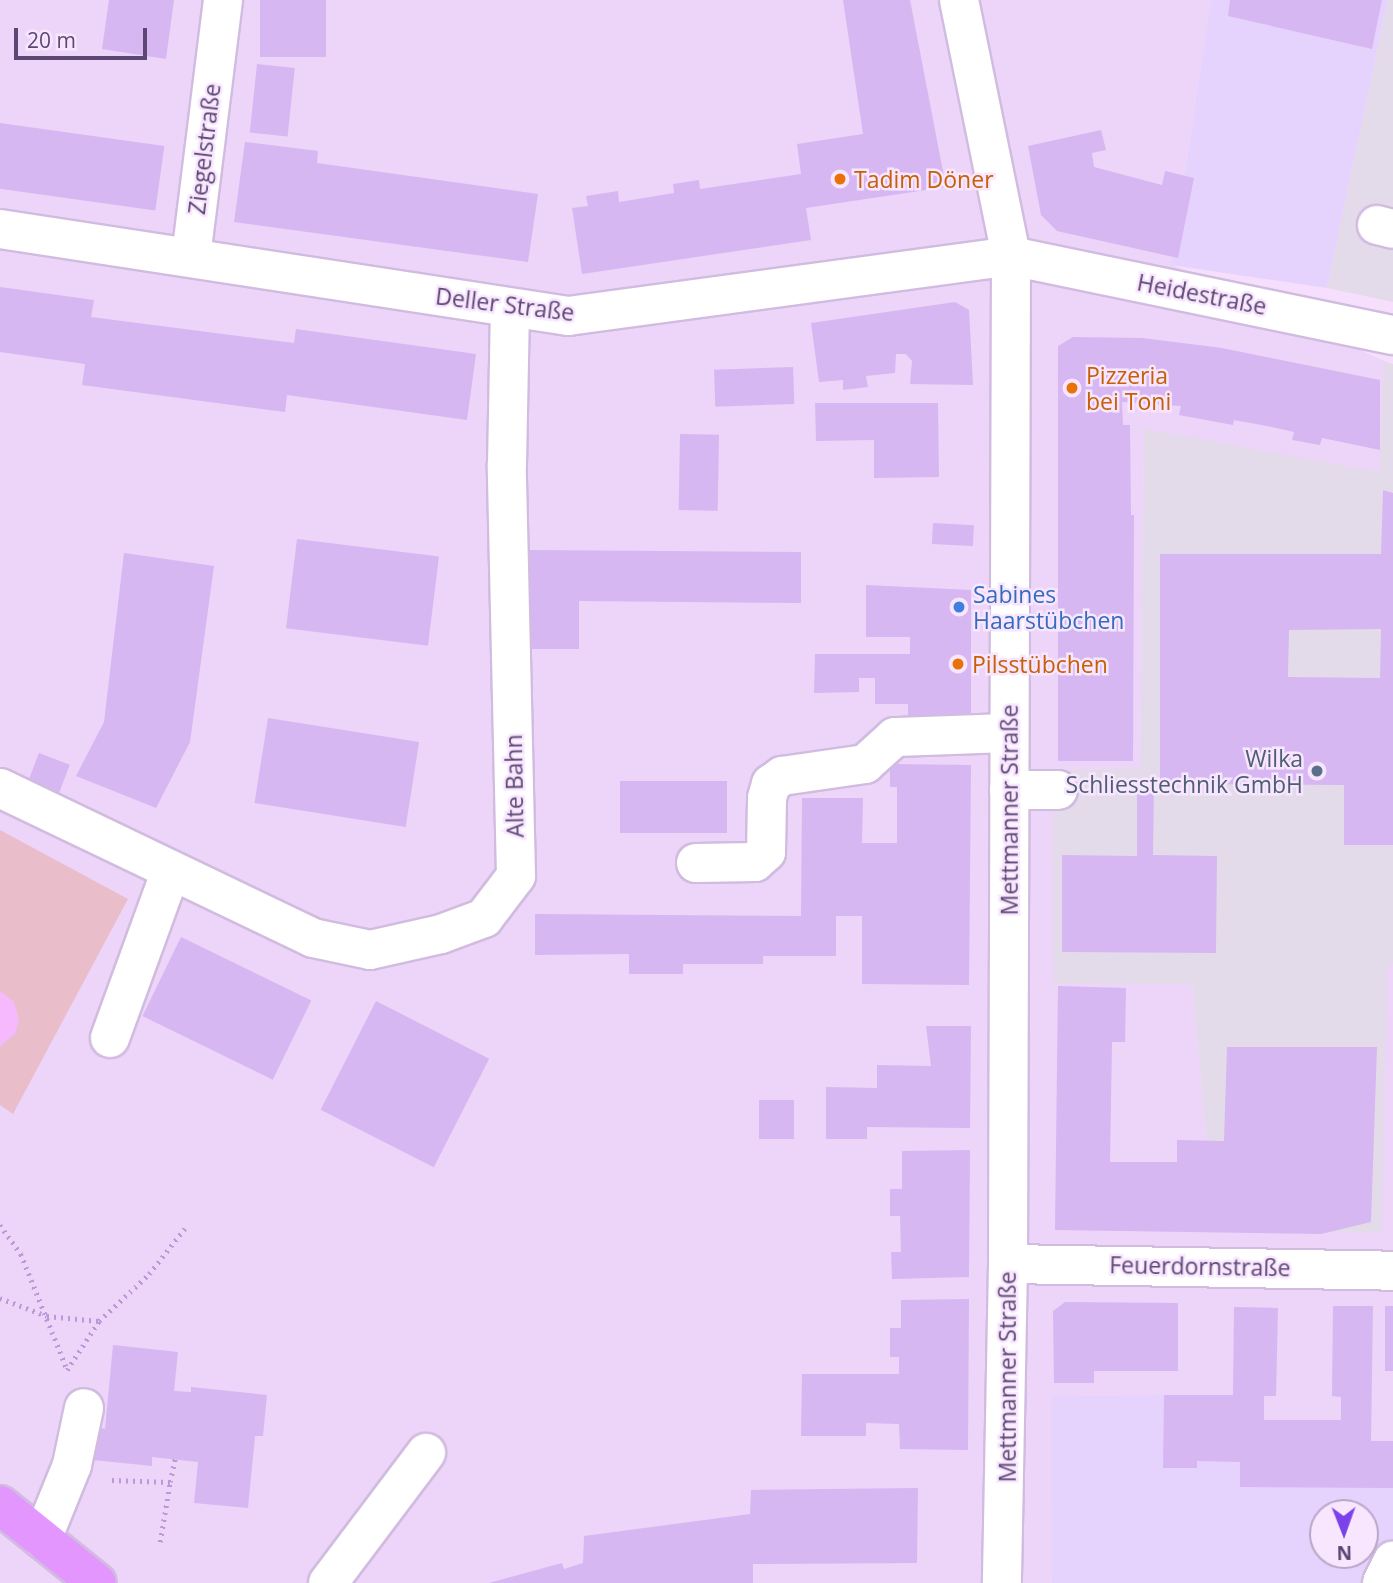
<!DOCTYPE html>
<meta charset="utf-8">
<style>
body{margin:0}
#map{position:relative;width:1393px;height:1583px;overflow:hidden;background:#f5dffc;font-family:"Open Sans",sans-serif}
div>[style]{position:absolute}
.residential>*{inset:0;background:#edd4f9}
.commercial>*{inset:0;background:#e5d3fd}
.industrial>*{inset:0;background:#e4dbea}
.green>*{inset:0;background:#e9beca}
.sand>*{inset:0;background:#f6b9fd}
.building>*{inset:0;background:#d6b7f2;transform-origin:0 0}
.path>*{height:4.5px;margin-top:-2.25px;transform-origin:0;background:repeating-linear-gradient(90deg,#b99ad6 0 2px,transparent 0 7px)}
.roads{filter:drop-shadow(2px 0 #d1bce0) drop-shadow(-2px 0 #d1bce0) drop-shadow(0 2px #d1bce0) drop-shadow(0 -2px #d1bce0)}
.minor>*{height:38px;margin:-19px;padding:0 19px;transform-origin:19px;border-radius:19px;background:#fff}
.major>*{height:38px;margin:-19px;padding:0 19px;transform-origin:19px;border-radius:19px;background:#e396fd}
.dots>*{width:19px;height:19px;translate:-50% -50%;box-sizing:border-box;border:4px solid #f8e6ff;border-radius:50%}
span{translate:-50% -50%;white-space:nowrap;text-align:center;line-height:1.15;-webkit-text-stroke:5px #f8e6ff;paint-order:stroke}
.street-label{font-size:23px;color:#5c4773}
.food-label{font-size:23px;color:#c56008}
.left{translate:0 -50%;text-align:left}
.shop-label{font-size:23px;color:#366cbe}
.service-label{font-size:23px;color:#4e5e75}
.right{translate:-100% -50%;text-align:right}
.north{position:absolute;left:1309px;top:1499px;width:70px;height:70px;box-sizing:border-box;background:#f8e6ff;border:2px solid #baa6c7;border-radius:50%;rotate:179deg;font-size:19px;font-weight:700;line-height:28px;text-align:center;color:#5c4773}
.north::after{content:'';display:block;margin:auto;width:24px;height:32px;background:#7c42e9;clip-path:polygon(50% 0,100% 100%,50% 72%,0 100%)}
.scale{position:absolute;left:14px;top:28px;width:133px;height:32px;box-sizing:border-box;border:4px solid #5c4773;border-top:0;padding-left:9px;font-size:21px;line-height:24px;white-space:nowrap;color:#5c4773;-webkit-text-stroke:5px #f8e6ff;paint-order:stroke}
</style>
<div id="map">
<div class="residential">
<i style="clip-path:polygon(evenodd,0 0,1211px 0,1171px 264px,1384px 361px,1379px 473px,1144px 430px,1140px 770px,1055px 984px,1192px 984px,1215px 1230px,1387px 963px,1393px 963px,1393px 1583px,0 1583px,0 0,1323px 1513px,1365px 1513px,1365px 1555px,1323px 1555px,1323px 1513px)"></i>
</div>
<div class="commercial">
<i style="clip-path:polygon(1211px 0,1388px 0,1327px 288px,1171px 265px)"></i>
<i style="clip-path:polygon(evenodd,1164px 1395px,1163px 1468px,1197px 1468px,1197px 1461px,1263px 1462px,1264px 1420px,1341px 1420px,1371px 1397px,1371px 1441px,1393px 1441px,1393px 1583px,1052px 1583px,1051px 1397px,1164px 1395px,1323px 1513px,1365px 1513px,1365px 1555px,1323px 1555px,1323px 1513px)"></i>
</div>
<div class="industrial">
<i style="clip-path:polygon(1388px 0,1393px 0,1393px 302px,1327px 288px)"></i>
<i style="clip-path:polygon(1384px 361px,1393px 364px,1393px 963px,1387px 964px,1382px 1233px,1215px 1230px,1192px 984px,1054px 984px,1053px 770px,1140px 769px,1144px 429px,1379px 472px)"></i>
</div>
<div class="green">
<i style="clip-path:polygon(0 830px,128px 899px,13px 1114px,0 1105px)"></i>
</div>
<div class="sand">
<i style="clip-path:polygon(0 991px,14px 1002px,19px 1020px,15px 1034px,0 1046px)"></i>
</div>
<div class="building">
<i style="clip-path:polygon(109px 0,174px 0,166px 59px,102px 49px)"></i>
<i style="left:260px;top:0;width:66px;height:57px"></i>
<i style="clip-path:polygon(843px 0,910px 0,946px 187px,806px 208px,811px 240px,582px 274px,572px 208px,588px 206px,586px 196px,618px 191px,619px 202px,674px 193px,673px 184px,699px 180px,700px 189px,801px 174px,797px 144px,863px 134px)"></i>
<i style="clip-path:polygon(1230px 0,1382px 0,1372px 49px,1228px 16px)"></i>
<i style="left:257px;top:64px;width:38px;height:69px;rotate:6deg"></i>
<i style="left:0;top:123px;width:166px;height:65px;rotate:8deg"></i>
<i style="clip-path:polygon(1101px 130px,1106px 150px,1092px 153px,1094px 167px,1162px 185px,1165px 171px,1194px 178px,1178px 258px,1057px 231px,1041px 215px,1028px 146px)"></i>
<i style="clip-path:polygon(245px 142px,318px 151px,317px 163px,538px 194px,528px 262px,234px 222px)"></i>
<i style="clip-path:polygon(0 287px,94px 300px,91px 317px,294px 343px,296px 329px,476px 354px,467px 420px,287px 395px,285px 412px,82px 385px,85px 364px,0 352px)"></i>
<i style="clip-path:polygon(955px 302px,969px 310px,973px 385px,910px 384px,912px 361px,906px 354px,896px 354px,895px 373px,866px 376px,868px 387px,843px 390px,843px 380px,819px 382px,811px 323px)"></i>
<i style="clip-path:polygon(1073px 337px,1142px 338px,1222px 348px,1380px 380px,1380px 450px,1322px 438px,1320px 445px,1292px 440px,1294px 432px,1272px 427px,1234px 420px,1233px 425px,1179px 415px,1181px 406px,1122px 402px,1123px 425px,1130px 425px,1131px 515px,1134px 515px,1133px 761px,1058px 761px,1058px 346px)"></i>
<i style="left:793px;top:367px;width:37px;height:79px;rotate:88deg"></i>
<i style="clip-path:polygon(815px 403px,938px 403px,939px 477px,874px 478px,874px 440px,816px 441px)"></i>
<i style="left:680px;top:434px;width:39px;height:76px;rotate:1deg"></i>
<i style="clip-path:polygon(evenodd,1383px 490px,1393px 493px,1393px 845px,1344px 845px,1344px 785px,1160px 784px,1160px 554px,1381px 554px,1383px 490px,1381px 629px,1380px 678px,1288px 677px,1289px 630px,1381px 629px)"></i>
<i style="left:933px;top:523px;width:41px;height:21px;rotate:3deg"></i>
<i style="left:297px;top:539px;width:143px;height:90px;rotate:7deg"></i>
<i style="clip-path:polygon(528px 550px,801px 552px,801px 603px,579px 601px,579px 649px,527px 649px)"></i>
<i style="clip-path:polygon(124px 553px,214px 566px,190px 742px,156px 808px,76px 776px,104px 722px)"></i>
<i style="clip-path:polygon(866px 585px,971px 590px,971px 727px,908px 726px,908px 704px,875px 704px,875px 678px,859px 678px,859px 692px,814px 693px,815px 654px,910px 654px,910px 637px,866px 637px)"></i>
<i style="left:268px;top:718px;width:153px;height:86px;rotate:9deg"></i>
<i style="left:39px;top:753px;width:33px;height:30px;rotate:21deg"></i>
<i style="clip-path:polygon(890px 764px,971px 765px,969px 985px,862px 984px,862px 916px,836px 916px,836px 956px,763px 956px,763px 964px,683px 964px,683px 974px,629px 974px,629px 954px,535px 955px,535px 914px,801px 916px,802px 798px,863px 798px,862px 843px,897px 843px,897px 787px,890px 787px)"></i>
<i style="left:620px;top:781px;width:107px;height:52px"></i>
<i style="clip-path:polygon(1154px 784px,1153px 855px,1217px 856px,1216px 953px,1062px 952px,1062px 855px,1137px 856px,1137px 785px)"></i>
<i style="left:181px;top:937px;width:145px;height:88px;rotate:26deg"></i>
<i style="clip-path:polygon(1058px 986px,1126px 988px,1125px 1042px,1112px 1042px,1110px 1162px,1177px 1162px,1177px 1140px,1224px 1141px,1227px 1047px,1377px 1047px,1371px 1222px,1321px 1234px,1055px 1230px)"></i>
<i style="left:376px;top:1001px;width:127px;height:122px;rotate:27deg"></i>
<i style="clip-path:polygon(926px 1026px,971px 1026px,970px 1128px,867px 1127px,867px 1139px,826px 1139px,826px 1087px,877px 1088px,877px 1065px,931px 1066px)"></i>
<i style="left:759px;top:1100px;width:35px;height:39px"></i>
<i style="clip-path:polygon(970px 1150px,969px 1277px,892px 1279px,891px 1252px,901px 1252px,900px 1216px,890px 1216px,890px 1189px,902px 1189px,902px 1151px)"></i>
<i style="clip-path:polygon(969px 1299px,968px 1450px,900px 1449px,899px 1424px,866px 1423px,866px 1436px,801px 1436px,802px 1374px,899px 1374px,899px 1357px,890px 1357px,890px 1328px,901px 1328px,901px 1300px)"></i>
<i style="clip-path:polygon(1065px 1302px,1178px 1303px,1178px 1371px,1094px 1371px,1094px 1383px,1054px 1383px,1053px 1311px)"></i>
<i style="clip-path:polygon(1333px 1306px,1373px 1306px,1371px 1441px,1393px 1441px,1393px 1488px,1240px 1487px,1240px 1462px,1197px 1461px,1197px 1468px,1163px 1468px,1164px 1395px,1233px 1395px,1234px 1307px,1278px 1308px,1276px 1396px,1264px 1396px,1264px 1420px,1341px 1420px,1341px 1397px,1332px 1396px)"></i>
<i style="left:1385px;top:1306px;width:8px;height:65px"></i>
<i style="clip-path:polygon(113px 1345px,178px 1352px,174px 1391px,191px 1392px,191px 1387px,267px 1395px,263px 1436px,255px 1436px,248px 1508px,194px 1503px,198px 1462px,152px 1457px,152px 1466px,93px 1460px,96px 1427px,105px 1429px)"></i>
<i style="clip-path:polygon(918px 1488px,917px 1563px,753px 1564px,753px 1583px,489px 1583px,562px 1563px,564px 1569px,583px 1563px,584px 1536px,750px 1514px,751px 1490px)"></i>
</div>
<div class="path">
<i style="left:0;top:1225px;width:36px;rotate:54deg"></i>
<i style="left:21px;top:1254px;width:124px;rotate:68.2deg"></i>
<i style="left:0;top:1298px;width:50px;rotate:21deg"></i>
<i style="left:47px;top:1316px;width:52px;rotate:5.5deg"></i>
<i style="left:99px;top:1321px;width:69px;rotate:-43.2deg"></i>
<i style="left:149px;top:1274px;width:58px;rotate:-52deg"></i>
<i style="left:67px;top:1370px;width:59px;rotate:-56.9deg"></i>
<i style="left:112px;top:1480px;width:58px;rotate:2deg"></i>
<i style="left:170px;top:1482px;width:24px;rotate:-78deg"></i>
<i style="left:160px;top:1542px;width:61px;rotate:-80.5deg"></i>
</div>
<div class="roads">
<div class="minor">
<i style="left:959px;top:0;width:261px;rotate:78.5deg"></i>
<i style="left:1011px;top:256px;width:1008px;rotate:90.17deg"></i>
<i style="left:1008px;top:1264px;width:319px;rotate:91.1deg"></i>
<i style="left:1377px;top:225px;width:16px;rotate:14deg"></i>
<i style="left:0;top:229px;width:575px;rotate:8.71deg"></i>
<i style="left:568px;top:316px;width:447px;rotate:-7.7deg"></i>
<i style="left:1011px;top:256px;width:390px;rotate:11.7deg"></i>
<i style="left:191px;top:257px;width:259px;rotate:-82.9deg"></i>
<i style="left:0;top:788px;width:347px;rotate:25.6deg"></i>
<i style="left:313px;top:938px;width:58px;rotate:11.9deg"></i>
<i style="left:370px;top:950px;width:73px;rotate:-12.7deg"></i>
<i style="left:441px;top:934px;width:46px;rotate:-20.4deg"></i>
<i style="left:484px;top:918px;width:53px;rotate:-52.7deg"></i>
<i style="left:516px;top:876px;width:411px;rotate:-91.3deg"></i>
<i style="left:507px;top:465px;width:156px;rotate:-88.9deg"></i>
<i style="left:1009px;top:790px;width:49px"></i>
<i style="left:696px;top:863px;width:59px;rotate:-1deg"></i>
<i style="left:755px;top:862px;width:15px;rotate:-42deg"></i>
<i style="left:766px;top:852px;width:54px;rotate:-88.9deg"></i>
<i style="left:767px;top:798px;width:15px;rotate:-74deg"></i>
<i style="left:771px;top:784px;width:14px;rotate:-36deg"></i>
<i style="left:782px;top:776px;width:84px;rotate:-8.2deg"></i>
<i style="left:865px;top:764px;width:40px;rotate:-42deg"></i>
<i style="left:895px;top:737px;width:114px;rotate:-2deg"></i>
<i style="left:110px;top:1038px;width:176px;rotate:-70deg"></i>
<i style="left:1008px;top:1264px;width:385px;rotate:1deg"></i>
<i style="left:42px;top:1539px;width:80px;rotate:-67.9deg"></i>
<i style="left:72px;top:1465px;width:58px;rotate:-78.1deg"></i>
<i style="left:328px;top:1583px;width:163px;rotate:-53deg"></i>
<i style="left:1382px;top:1583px;width:25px;rotate:-64deg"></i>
</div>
<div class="major">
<i style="left:0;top:1505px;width:124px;rotate:38.8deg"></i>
</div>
</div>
<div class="dots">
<i style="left:840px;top:179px;background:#e8710a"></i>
<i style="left:1072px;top:388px;background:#e8710a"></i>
<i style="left:959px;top:607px;background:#3f7fe0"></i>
<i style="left:958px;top:664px;background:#e8710a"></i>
<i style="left:1317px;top:771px;background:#5c6f8a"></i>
</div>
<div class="street-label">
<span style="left:204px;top:149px;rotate:-83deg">Ziegelstraße</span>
<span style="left:1202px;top:294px;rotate:11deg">Heidestraße</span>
<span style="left:505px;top:304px;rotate:7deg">Deller Straße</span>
<span style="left:514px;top:786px;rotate:-91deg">Alte Bahn</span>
<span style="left:1009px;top:810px;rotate:-90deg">Mettmanner Straße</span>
<span style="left:1200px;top:1266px;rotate:1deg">Feuerdornstraße</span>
<span style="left:1007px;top:1377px;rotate:-90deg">Mettmanner Straße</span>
</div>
<div class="food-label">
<span class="left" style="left:854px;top:179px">Tadim Döner</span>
<span class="left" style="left:1086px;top:388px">Pizzeria<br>bei Toni</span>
<span class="left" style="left:972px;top:664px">Pilsstübchen</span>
</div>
<div class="shop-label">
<span class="left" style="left:973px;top:607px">Sabines<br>Haarstübchen</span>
</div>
<div class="service-label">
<span class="right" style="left:1303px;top:771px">Wilka<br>Schliesstechnik GmbH</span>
</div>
<div class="north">N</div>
<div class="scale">20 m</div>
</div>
